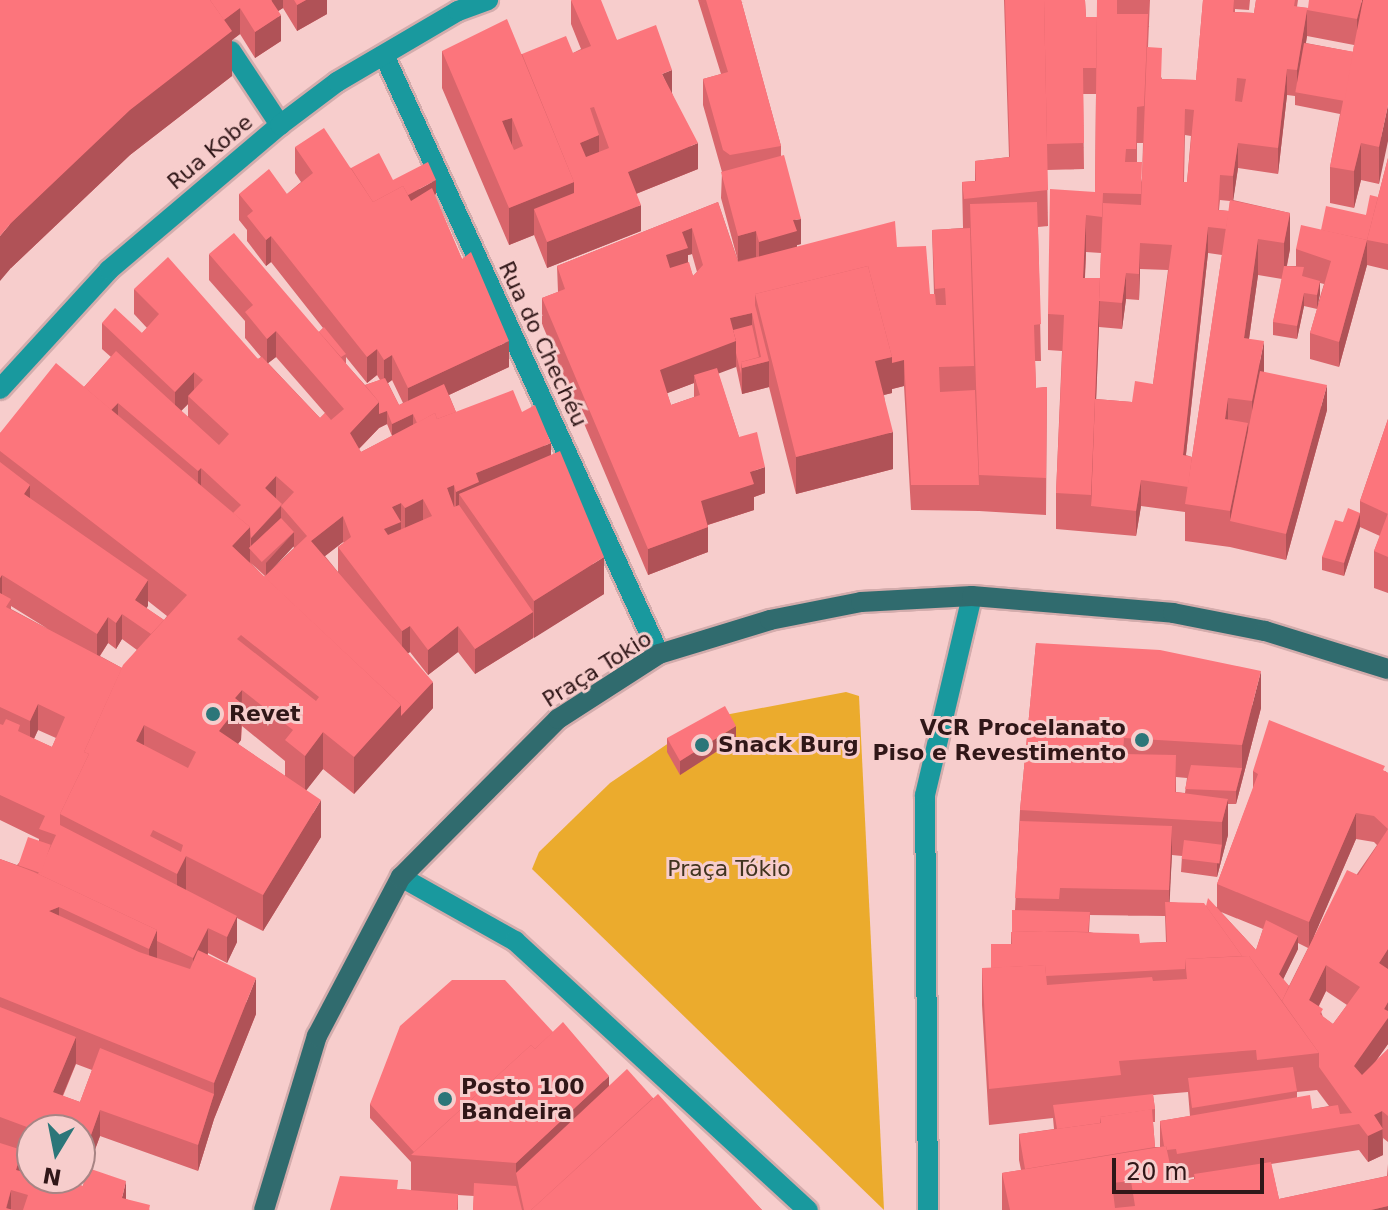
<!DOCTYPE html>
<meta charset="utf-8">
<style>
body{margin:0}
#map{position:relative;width:1388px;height:1210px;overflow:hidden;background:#f7cdcc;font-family:"DejaVu Sans",sans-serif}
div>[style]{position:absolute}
.green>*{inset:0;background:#ebab2d}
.roads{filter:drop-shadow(2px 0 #d3acac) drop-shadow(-2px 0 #d3acac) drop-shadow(0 2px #d3acac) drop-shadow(0 -2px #d3acac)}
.minor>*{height:20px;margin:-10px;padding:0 10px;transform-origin:10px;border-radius:10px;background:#19999e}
.tertiary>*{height:20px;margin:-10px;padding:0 10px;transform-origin:10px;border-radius:10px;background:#19999e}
.secondary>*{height:20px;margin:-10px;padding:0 10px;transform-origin:10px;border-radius:10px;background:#306b6e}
.wall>*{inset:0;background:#d9656b}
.shaded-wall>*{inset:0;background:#b05257}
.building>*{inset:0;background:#fc757c;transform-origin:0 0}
.dots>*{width:22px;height:22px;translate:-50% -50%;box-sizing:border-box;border:4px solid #f7cdcc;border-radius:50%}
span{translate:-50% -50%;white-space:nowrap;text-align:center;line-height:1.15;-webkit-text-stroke:6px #f7cdcc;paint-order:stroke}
.street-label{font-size:22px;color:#301718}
.poi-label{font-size:22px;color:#301718;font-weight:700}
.left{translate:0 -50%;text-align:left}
.right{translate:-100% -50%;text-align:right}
.park-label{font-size:22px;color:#41341f}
.north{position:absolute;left:16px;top:1114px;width:80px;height:80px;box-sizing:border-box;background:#f7cdcc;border:2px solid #a78484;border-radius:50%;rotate:190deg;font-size:22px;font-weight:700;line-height:32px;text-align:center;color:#301718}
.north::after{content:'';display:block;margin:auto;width:28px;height:36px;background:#2c7679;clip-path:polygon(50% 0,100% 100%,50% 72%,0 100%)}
.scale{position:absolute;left:1112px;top:1158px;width:152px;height:36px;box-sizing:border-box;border:4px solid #301718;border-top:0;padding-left:10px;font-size:24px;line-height:28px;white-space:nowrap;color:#301718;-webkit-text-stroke:6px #f7cdcc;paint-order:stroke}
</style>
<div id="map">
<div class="green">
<i style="clip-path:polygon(846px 692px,859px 696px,884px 1210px,532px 869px,539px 852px,610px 783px,704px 719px)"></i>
</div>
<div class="roads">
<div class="minor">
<i style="left:231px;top:51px;width:89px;rotate:56.5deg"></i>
<i style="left:384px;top:55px;width:659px;rotate:65.34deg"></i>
</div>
<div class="tertiary">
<i style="left:0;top:389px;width:161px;rotate:-47.5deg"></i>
<i style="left:109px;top:270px;width:224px;rotate:-40.3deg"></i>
<i style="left:280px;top:125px;width:71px;rotate:-37deg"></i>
<i style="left:337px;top:82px;width:140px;rotate:-30.4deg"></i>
<i style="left:458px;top:11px;width:32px;rotate:-20deg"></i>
<i style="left:401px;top:877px;width:131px;rotate:29.3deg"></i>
<i style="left:515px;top:941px;width:398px;rotate:42.6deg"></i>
<i style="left:928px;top:1210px;width:415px;rotate:-90.4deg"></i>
<i style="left:925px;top:795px;width:204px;rotate:-76.7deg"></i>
</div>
<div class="secondary">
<i style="left:264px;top:1210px;width:182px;rotate:-73.1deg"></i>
<i style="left:317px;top:1036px;width:180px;rotate:-62.2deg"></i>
<i style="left:401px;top:877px;width:223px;rotate:-45.2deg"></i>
<i style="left:558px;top:719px;width:120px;rotate:-32.8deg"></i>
<i style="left:659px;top:654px;width:116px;rotate:-17deg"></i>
<i style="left:770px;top:620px;width:93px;rotate:-11.2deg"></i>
<i style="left:861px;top:602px;width:111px;rotate:-3.1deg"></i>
<i style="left:972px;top:596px;width:202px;rotate:4.8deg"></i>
<i style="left:1173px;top:613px;width:94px;rotate:11.1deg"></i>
<i style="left:1265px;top:631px;width:129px;rotate:17.2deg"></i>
</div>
</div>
<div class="wall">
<i style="clip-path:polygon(0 0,327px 0,327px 14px,297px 31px,283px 8px,278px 11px,281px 41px,255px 58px,240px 34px,232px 40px,232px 76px,130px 155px,11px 268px)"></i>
<i style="clip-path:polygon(571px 0,617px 40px,672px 93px,698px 169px,636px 194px,641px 231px,547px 268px,534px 235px,509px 245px,442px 88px,442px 51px,522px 54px,573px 53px,581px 49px,571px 24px)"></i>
<i style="clip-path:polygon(evenodd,698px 0,741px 0,781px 146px,781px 156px,801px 244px,797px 245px,797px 247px,897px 247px,930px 294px,934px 294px,932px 230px,963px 228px,962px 182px,975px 181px,975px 161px,1009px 157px,1004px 0,1085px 0,1086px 17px,1097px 17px,1097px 0,1150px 0,1148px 47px,1162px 79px,1196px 80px,1203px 0,1250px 0,1249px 10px,1235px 9px,1235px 12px,1254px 13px,1256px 0,1298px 0,1297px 7px,1308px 8px,1388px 0,1379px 184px,1361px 180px,1354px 208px,1330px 203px,1330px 167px,1340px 114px,1295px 105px,1295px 96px,1287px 95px,1278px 174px,1238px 168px,1233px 200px,1290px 213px,1290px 249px,1287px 266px,1296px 266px,1296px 249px,1321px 230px,1366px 215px,1378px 197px,1388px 158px,1388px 270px,1367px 265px,1339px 367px,1310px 359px,1310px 333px,1317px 309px,1304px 306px,1297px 339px,1273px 335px,1273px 322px,1282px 279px,1258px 275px,1249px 339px,1264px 372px,1327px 410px,1286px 560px,1230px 547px,1185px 541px,1185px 512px,1141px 506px,1136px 536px,1056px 529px,1056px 493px,1062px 351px,1048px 350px,1048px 314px,1095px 192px,1096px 94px,1083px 94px,1084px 169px,1047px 170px,1048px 226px,1038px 227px,1041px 361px,1035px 361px,1036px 388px,1047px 387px,1046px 515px,979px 511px,911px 510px,904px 386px,892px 389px,892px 393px,884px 395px,893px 469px,796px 494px,769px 387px,742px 394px,736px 366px,718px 373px,739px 437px,765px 493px,754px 497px,754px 510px,708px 525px,708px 552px,648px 575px,542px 324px,542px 298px,558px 292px,557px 266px,718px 202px,738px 261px,721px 198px,722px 172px,703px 105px,703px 79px,721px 74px,698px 0,1307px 36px,1354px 45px,1353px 52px,1306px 43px,1307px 36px,698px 0,1185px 135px,1191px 136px,1187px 182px,1184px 182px,1185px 135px,698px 0,1137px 143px,1143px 143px,1142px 182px,1137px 162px,1137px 143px,698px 0,1220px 200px,1230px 201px,1229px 211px,1219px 210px,1220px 200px,698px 0,1086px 252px,1101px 253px,1100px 278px,1085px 278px,1086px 252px,698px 0,1208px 253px,1222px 255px,1192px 457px,1186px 455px,1208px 253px,698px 0,692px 254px,697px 272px,693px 276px,688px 262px,688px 255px,692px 254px,698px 0,1140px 269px,1168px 270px,1153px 384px,1132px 402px,1096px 399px,1099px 327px,1122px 329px,1126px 299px,1139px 300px,1140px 269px,698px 0,1320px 283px,1324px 284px,1317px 307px,1320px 294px,1320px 283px,698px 0,694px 383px,694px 397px,671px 405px,667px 393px,694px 383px)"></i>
<i style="clip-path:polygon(evenodd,295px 147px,351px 168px,436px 194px,434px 195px,509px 367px,449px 395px,456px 412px,522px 412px,551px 455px,604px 594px,475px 674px,458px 652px,428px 675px,410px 652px,408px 653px,433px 708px,354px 794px,323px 769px,306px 790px,321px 837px,263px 931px,237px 918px,237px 942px,227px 963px,208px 953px,208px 955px,256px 1014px,214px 1119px,198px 1171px,100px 1136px,88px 1168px,126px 1199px,150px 1210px,0 1210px,0 859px,17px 865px,39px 841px,39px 839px,0 820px,0 433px,84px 387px,111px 357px,102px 349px,102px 323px,142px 333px,147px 328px,134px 314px,134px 289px,258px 359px,261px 357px,245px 338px,245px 321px,209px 280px,209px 254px,319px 332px,323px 328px,271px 262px,266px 266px,247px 241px,247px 230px,239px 220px,239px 194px,287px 194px,301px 182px,295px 173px,295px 147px,276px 357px,325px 413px,320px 418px,268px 363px,276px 357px,295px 147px,346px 357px,367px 383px,377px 375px,380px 380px,365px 385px,346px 364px,346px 357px,295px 147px,392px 380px,403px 403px,399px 405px,388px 383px,392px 380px,295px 147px,188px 404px,188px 417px,181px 411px,188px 404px,295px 147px,387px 424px,392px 436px,361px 452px,359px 449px,379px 428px,387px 424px,295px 147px,343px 542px,344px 543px,338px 547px,338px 572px,325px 556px,343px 542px,295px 147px,293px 546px,294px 548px,272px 569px,293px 546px,295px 147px,251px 563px,265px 576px,264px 577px,251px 563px,295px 147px,148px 601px,167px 616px,164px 620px,146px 608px,148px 601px,295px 147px,11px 606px,48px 629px,11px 609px,11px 606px,295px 147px,122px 639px,137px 650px,122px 668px,100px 656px,108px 643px,116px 649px,122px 639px,295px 147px,242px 726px,285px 761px,285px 776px,238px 744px,241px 740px,242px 726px,295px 147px,38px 730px,56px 738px,52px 747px,34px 739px,38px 730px,295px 147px,76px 1064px,92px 1070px,80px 1102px,63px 1096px,76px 1064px,295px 147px,32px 1130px,80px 1130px,80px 1172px,86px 1174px,83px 1186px,22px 1172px,22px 1151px,32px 1155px,32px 1130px)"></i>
<i style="clip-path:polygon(1388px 419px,1388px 593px,1374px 588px,1374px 551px,1380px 536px,1360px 527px,1344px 576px,1322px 570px,1322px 557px,1343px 522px,1360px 513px,1360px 501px)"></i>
<i style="clip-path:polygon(evenodd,1036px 643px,1261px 708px,1236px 804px,1228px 804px,1228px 835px,1217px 877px,1181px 872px,1182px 856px,1172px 855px,1169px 902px,1217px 907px,1217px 884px,1253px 789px,1253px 771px,1385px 771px,1388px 773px,1388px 1044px,1376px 1061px,1388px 1049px,1388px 1142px,1383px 1138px,1383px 1155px,1368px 1162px,1359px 1150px,1271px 1164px,1279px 1199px,1387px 1176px,1388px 1164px,1388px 1210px,1002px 1210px,1002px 1173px,1021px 1170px,1019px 1160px,1019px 1134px,1054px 1129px,1053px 1118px,989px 1125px,982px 1005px,982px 968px,991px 968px,991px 944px,1011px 944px,1011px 932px,1012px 932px,1015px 910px,1020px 810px,1036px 643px,1176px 777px,1187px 778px,1185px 793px,1176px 792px,1176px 777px,1036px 643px,1356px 839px,1374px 842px,1377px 845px,1313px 938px,1356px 839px,1036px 643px,1221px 912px,1263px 929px,1256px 950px,1221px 912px,1036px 643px,1090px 915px,1165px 916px,1166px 942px,1140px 943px,1089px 932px,1090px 915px,1036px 643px,1298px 943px,1308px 948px,1289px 986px,1283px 979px,1298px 949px,1298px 943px,1036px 643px,1326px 991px,1347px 1005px,1333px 1024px,1323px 1017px,1319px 1006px,1326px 991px,1036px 643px,1317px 1090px,1329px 1106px,1312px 1109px,1297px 1098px,1297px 1092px,1317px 1090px,1036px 643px,1188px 1092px,1190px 1116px,1160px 1121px,1160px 1147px,1155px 1147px,1153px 1122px,1155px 1122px,1155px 1109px,1153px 1095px,1188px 1092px,1036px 643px,1176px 1174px,1177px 1180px,1194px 1177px,1194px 1179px,1174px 1183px,1172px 1175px,1176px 1174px)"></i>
<i style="clip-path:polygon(667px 738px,736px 739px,680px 775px,667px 752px)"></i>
<i style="clip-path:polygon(553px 1032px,609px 1086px,653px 1098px,762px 1210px,473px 1210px,474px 1196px,458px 1195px,458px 1210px,398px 1189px,411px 1190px,411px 1162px,370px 1118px,370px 1104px)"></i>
</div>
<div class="shaded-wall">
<i style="clip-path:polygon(272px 0,283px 0,283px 8px,272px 15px)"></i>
<i style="clip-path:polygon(306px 0,327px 0,327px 14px,297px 31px,297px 5px)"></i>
<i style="clip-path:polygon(1362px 0,1368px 0,1357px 45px,1357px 19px)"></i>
<i style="clip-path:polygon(240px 8px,240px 34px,232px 40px,232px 76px,130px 155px,11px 268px,0 281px,0 236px,11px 223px,215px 26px)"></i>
<i style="clip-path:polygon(1307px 10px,1307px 36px,1297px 92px,1297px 70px)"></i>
<i style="clip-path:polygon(281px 15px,281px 41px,255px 58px,255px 32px)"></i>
<i style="clip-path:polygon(1287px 69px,1287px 95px,1278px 174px,1278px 148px)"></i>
<i style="clip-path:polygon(672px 70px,672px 96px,662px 74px)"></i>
<i style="clip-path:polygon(1388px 105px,1388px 141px,1379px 184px,1379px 147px)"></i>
<i style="clip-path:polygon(512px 118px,512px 154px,502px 121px)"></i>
<i style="clip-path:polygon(599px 135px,599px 161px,580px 169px,580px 143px)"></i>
<i style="clip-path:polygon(698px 143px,698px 169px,628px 197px,628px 172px)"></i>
<i style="clip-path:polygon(1238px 143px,1238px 168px,1233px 202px,1233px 176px)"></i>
<i style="clip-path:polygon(1361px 143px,1361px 180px,1354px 208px,1354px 171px)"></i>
<i style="clip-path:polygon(436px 180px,436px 194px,373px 228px,373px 214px)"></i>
<i style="clip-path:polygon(574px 182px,574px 219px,534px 209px,534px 235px,509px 245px,509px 208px)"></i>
<i style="clip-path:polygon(641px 205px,641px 231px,547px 268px,547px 242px)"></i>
<i style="clip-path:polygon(1290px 213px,1290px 249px,1284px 279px,1284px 243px)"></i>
<i style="clip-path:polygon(1086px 215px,1086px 252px,1083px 315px,1083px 278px)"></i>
<i style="clip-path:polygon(801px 219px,801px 244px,797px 245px,797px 257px,759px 268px,759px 242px,793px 220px)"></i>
<i style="clip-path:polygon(1208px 227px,1208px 253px,1183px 481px,1183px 455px)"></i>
<i style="clip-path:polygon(692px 228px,692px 254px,688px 255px,688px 274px,666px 281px,666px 255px,682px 232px)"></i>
<i style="clip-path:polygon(756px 231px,756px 257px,738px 261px,738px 236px)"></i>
<i style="clip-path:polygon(271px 236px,271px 262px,266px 266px,266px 240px)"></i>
<i style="clip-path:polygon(1258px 239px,1258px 275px,1244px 374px,1244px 338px)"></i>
<i style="clip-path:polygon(1367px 240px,1367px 265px,1339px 367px,1339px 342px)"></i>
<i style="clip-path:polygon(1140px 243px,1140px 269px,1139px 300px,1139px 274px)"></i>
<i style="clip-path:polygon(1126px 273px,1126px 299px,1122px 329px,1122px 303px)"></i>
<i style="clip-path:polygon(1100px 278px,1099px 327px,1092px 506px,1091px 506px,1091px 532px,1091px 495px)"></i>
<i style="clip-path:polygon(1320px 281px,1320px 294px,1317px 309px,1317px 295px)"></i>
<i style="clip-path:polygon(1304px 293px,1304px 306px,1297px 339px,1297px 326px)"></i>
<i style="clip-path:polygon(752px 313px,752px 339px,736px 342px,736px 367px,696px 382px,694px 375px,694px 383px,660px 396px,660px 370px,730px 318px)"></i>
<i style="clip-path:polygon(276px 331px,276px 357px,267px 364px,267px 339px)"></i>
<i style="clip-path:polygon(509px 341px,509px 367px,408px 414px,408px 388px)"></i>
<i style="clip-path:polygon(1264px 341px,1264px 377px,1252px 437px,1252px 401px)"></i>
<i style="clip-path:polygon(377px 349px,377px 375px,367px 383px,367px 357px)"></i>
<i style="clip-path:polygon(392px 355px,392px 380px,384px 386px,384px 360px)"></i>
<i style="clip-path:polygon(892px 357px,904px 360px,904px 386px,892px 389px,892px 393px,875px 397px,875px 361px)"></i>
<i style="clip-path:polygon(769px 361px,769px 387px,742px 394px,742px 368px)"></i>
<i style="clip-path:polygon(194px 372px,194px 398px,188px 396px,188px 404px,175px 417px,175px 392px)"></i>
<i style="clip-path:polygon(1327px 385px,1327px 410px,1286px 560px,1286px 534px)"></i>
<i style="clip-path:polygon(1228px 398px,1228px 434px,1225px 419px)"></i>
<i style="clip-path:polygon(379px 402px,387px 411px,387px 424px,379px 428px,350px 458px,350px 433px)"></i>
<i style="clip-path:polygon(118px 403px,118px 429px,106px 416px)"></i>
<i style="clip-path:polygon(413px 414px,413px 427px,392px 437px,392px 424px)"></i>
<i style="clip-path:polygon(1248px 423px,1248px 460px,1230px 521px,1230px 547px,1230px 511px)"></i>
<i style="clip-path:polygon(893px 432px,893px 469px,796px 494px,796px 457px)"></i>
<i style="clip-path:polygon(551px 443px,551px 469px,459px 494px,459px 516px,456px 517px,456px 492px,476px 473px)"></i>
<i style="clip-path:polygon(765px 467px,765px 493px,754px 497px,754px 510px,701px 527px,701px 501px,750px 472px)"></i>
<i style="clip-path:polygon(201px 468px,201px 494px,198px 496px,198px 471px)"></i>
<i style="clip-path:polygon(276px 476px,276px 502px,265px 488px)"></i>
<i style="clip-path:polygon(1141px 480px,1141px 506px,1136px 536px,1136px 511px)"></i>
<i style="clip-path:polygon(30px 485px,30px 510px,24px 494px)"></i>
<i style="clip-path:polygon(454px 485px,454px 511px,447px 488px)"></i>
<i style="clip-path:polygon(423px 499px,423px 525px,405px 534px,405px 508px)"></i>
<i style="clip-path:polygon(401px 503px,401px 548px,384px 555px,384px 529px,392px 507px)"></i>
<i style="clip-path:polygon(281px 506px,281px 531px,251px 550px,251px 564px,251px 538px)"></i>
<i style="clip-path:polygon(1360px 514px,1360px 527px,1344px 576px,1344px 563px)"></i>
<i style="clip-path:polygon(343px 516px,343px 542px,311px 567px,311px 541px)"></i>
<i style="clip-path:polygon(250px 527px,250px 564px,232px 546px)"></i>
<i style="clip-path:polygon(708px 527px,708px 552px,648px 575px,648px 549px)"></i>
<i style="clip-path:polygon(294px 532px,294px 546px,266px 576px,266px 563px)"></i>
<i style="clip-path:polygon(604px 557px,604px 594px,534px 638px,534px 601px)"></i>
<i style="clip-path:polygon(2px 575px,2px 600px,0 604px,0 578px)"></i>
<i style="clip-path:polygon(148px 580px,148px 606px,136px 623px,135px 600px)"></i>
<i style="clip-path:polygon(533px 612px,533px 638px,475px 674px,475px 649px)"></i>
<i style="clip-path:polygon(122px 614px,122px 639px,116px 649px,116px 623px)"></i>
<i style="clip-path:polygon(108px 617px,108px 643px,97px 660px,97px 634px)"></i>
<i style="clip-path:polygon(410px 626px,410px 652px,402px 657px,402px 631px)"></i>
<i style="clip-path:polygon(458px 626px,458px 652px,428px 675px,428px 650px)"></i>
<i style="clip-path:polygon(1261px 671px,1261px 708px,1236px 804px,1236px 791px,1242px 768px,1242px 745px)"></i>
<i style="clip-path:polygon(433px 682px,433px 708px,354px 794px,354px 757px,401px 705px)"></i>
<i style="clip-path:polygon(242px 690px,241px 740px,219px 768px,219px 731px,235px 698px)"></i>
<i style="clip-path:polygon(38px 704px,38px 730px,30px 747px,30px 721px)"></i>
<i style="clip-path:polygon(144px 725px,144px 761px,136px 741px)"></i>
<i style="clip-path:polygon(736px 726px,736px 739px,680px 775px,680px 761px)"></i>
<i style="clip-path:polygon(323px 732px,323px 769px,305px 792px,305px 756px)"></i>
<i style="clip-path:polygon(1228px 799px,1228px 835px,1217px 877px,1217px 864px,1222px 845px,1222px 822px)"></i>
<i style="clip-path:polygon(321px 800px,321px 837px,263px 931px,263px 895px)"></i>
<i style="clip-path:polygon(1356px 813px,1356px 839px,1309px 948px,1309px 922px)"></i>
<i style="clip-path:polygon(1172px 826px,1172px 852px,1169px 916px,1169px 890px)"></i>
<i style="clip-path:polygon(186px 856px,186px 892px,177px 910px,177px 874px)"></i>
<i style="clip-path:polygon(59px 907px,59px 943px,49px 911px)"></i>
<i style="clip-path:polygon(237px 916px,237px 942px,227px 963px,227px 937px)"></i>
<i style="clip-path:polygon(208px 928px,208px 953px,193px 984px,193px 958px)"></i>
<i style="clip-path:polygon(157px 930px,157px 967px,149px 986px,149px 949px)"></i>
<i style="clip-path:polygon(1298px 936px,1298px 949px,1279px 988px,1279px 974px)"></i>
<i style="clip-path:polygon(1388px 949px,1388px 974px,1379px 963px)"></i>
<i style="clip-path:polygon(1326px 965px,1326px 991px,1309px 1025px,1309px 1000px)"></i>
<i style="clip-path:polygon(256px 978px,256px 1014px,214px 1119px,198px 1171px,198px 1145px,214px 1094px,214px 1083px)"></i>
<i style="clip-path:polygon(1388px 1002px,1388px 1044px,1354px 1091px,1354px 1066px)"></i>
<i style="clip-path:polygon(76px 1037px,76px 1063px,53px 1118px,53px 1092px)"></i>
<i style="clip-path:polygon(609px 1076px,609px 1112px,516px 1173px,516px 1163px)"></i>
<i style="clip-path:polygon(100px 1110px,100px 1136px,86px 1174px,86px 1149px)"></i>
<i style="clip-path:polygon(1382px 1111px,1383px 1155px,1368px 1162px,1368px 1136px,1374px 1115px)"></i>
<i style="clip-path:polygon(22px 1150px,22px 1176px,16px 1170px)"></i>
<i style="clip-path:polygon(126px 1181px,126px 1207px,122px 1198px)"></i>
<i style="clip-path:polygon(11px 1190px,11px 1210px,6px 1210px)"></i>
<i style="clip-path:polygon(1388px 1206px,1388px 1210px,1371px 1210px)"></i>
</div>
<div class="building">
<i style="clip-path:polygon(0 0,210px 0,232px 31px,130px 110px,11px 223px,0 236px)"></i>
<i style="clip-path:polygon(210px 0,271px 0,281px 15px,255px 32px,240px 8px,224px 20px)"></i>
<i style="clip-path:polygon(294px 0,306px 0,297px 5px)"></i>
<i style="clip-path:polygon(evenodd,571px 0,601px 0,617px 40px,656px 25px,672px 70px,662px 74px,698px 143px,628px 172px,641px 205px,547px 242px,534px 209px,574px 193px,574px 182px,522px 54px,566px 36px,573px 53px,591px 46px,571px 0,594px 107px,609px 148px,586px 157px,580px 143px,599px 135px,590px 108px,594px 107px)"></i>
<i style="clip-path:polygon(706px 0,741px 0,781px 146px,730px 155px,723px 150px,703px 79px,728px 72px)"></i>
<i style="clip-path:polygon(1005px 0,1044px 0,1048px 190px,964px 199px,962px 182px,976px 181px,975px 161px,1010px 157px)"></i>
<i style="clip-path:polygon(1044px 0,1085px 0,1086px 17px,1097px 17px,1096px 68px,1083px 68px,1084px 143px,1047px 144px)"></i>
<i style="clip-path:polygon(1097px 0,1117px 0,1117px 14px,1148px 14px,1144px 106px,1137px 107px,1136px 149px,1126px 149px,1125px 162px,1142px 162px,1141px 194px,1103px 193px,1102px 217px,1086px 215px,1083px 278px,1100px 278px,1091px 495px,1056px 493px,1064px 315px,1048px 314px,1050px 189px,1095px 192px)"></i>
<i style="clip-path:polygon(evenodd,1203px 0,1234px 0,1233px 12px,1254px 13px,1256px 0,1295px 0,1294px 6px,1308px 8px,1309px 0,1362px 0,1357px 19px,1307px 10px,1297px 70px,1287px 69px,1278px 148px,1238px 143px,1233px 176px,1220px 175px,1218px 210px,1229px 211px,1226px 229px,1208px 227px,1183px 455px,1192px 457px,1188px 487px,1141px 480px,1136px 511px,1091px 506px,1095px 399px,1132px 402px,1135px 381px,1153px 384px,1172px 245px,1140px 243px,1139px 274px,1126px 273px,1122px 303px,1099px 301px,1103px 203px,1141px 205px,1147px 47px,1162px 48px,1161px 79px,1196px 80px,1203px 0,1237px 78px,1246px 79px,1242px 102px,1235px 101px,1237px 78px,1203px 0,1185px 109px,1194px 110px,1187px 182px,1183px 182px,1185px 109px)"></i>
<i style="clip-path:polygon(1363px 0,1388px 0,1388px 105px,1379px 147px,1361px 143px,1354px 171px,1330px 167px)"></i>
<i style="clip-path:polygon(evenodd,507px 19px,574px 182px,509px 208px,442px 51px,507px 19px,512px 118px,523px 146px,514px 150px,502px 121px,512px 118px)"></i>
<i style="left:1304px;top:43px;width:50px;height:50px;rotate:10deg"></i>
<i style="clip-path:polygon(324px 128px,373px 202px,403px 186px,411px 201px,432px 188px,462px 259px,471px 252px,509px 341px,408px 388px,392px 355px,384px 360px,377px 349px,367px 357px,271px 236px,266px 240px,247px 216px,253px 211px,239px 194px,269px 169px,287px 194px,313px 173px,295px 147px)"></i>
<i style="clip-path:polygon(379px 153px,393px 180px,428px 162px,436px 180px,408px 195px,403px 186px,373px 202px,351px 168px)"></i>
<i style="clip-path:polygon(784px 155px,801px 219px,793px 220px,797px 231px,759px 242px,756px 231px,738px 236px,721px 172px)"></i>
<i style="clip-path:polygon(1388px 158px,1388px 244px,1367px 240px)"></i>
<i style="clip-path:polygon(1370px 195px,1378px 197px,1367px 240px,1321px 230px,1326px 206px,1366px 215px)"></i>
<i style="clip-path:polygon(1230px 200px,1290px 213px,1284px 243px,1258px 239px,1244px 338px,1264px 341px,1252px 401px,1228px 398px,1225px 419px,1248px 423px,1230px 511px,1185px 504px)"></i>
<i style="clip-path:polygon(evenodd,718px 202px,738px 262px,895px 221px,897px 247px,926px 246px,930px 294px,935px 294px,936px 305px,946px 305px,945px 288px,935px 289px,932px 230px,970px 228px,974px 366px,939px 367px,940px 392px,975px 390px,979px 485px,911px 485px,904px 360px,892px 363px,892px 357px,868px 266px,755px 294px,755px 305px,769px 361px,742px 368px,741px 362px,761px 357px,752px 313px,730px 318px,736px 341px,660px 370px,671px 405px,700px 395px,694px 375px,717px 368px,739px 437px,757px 432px,765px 467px,750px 472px,754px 484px,701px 501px,708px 527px,648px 549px,542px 298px,565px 289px,557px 266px,718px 202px,692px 228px,703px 265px,693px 276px,689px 262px,670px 268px,666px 255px,688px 248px,682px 232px,692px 228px)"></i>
<i style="clip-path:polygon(1037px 202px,1041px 324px,1034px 325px,1036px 388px,1047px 387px,1046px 478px,979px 475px,970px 204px)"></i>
<i style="clip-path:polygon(1301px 225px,1367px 240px,1339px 342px,1310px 333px,1331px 261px,1296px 249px)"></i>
<i style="clip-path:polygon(evenodd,234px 233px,379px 402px,350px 433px,361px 452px,435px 413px,437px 419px,513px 390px,522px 412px,535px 405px,551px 443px,476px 473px,479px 482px,456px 492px,454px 485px,447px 488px,454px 507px,459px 505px,533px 612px,475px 649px,458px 626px,428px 650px,410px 626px,402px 631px,338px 547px,351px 537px,343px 516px,311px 541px,433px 682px,401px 716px,401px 705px,264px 577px,307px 536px,281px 506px,294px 492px,276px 476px,265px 488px,282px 504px,251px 538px,250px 527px,233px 513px,241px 505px,201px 468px,198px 471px,118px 403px,111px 410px,84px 387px,116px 351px,219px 445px,229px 434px,188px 396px,203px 380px,194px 372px,175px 392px,102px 323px,115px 308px,142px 333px,159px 314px,134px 289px,168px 257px,258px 359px,262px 357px,320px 418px,325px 413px,331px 420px,344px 409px,276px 331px,267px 339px,245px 312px,253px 305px,209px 254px,234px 233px,423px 499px,432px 516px,388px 535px,384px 529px,401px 522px,392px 507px,401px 503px,405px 508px,423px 499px)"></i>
<i style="clip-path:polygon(868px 266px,892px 357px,875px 361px,893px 432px,796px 457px,755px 294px)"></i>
<i style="clip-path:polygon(1284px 266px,1304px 267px,1302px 276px,1320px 281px,1317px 295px,1304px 293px,1297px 326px,1273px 322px)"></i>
<i style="clip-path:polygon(752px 325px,759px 357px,741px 362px,741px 374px,736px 353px,736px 341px,733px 330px)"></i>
<i style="clip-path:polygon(324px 327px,346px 354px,341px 357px,319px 332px)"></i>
<i style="clip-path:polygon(evenodd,56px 363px,250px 527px,232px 546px,401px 705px,354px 757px,323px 732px,305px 756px,285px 740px,293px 730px,242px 690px,235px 698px,241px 703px,219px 731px,321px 800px,263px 895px,186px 856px,177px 874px,60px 814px,89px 754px,84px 752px,123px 665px,187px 595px,0 451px,0 433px,56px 363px,241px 635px,319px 697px,316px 701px,237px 639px,241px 635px,56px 363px,144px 725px,196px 752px,188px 768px,136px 741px,144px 725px,56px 363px,153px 830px,183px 845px,181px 852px,150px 836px,153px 830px)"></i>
<i style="clip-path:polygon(1260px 371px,1327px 385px,1286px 534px,1230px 521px)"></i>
<i style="clip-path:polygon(385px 378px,399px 405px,444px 384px,456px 412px,437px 419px,435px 413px,417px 423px,413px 414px,392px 424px,387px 411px,379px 414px,379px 402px,365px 385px)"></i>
<i style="clip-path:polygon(1388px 419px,1388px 514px,1360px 501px)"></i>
<i style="clip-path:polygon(560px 451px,604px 557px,534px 601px,459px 494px)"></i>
<i style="clip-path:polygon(0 462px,30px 485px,24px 494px,148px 580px,135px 600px,164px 620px,151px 634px,122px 614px,116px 623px,108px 617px,97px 634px,2px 575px,0 578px)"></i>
<i style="clip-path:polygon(1348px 508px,1360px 513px,1344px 563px,1322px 557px,1335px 520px,1343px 522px)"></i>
<i style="clip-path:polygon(1388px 513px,1388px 557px,1374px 551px)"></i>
<i style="left:281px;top:518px;width:19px;height:44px;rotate:47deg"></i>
<i style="clip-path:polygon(0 593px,11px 599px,6px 607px,122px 668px,84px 752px,89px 754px,60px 814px,60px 825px,237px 916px,227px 937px,208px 928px,193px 958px,157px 941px,157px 930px,38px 874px,56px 835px,39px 829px,45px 816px,0 795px,0 724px,3px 725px,6px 719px,20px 725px,18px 731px,52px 747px,65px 717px,38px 704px,30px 721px,0 707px)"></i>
<i style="clip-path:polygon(1036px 643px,1160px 650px,1261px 671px,1242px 745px,1124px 738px,1123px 754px,1176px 755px,1175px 792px,1228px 799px,1222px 822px,1020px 810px)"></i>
<i style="clip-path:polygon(725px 706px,736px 726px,680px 761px,667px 738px)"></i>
<i style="clip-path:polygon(1269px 720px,1385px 766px,1383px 770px,1388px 773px,1388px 829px,1374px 816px,1356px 813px,1309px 922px,1217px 884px,1258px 774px,1253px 771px)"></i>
<i style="clip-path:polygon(1191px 765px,1242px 768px,1236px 791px,1185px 789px)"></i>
<i style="clip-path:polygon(1020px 821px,1172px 826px,1169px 890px,1060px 888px,1059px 899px,1015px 898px)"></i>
<i style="clip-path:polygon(evenodd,1388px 829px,1388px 949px,1379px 963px,1388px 969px,1388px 1002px,1384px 1009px,1388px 1011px,1388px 1018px,1354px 1066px,1362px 1075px,1388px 1049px,1388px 1116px,1382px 1111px,1374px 1115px,1383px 1129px,1368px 1136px,1359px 1124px,1177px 1154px,1176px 1149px,1167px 1150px,1166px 1146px,1164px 1146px,1160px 1121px,1310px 1095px,1312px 1109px,1338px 1105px,1340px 1114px,1352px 1113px,1319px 1067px,1319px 1053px,1282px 1001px,1347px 870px,1358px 875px,1388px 829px,1326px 965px,1360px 987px,1333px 1024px,1320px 1014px,1323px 1009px,1309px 1000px,1326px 965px)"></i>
<i style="left:28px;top:837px;width:24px;height:30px;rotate:19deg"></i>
<i style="left:1184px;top:840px;width:38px;height:19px;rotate:7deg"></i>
<i style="clip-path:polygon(0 859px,34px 872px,157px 930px,149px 949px,59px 907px,49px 911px,139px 952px,190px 969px,198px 950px,256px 978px,214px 1083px,0 997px)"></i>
<i style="clip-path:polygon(1208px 898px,1256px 950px,1266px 920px,1298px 936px,1279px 974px,1289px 986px,1282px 1001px,1249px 956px,1242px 956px,1206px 906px)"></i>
<i style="clip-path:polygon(1165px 902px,1204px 903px,1242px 956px,1185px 959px,1185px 969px,1046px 976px,1045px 965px,991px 968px,991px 944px,1012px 944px,1011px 932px,1044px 931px,1139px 934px,1140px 943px,1167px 942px)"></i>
<i style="clip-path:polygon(1012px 910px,1090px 912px,1088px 932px,1044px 931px,1012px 932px)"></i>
<i style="clip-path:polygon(1249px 956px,1319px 1053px,1257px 1060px,1256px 1050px,1119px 1061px,1121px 1075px,989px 1089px,982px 968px,1045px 965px,1047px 985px,1152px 977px,1153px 981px,1187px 979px,1185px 959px)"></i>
<i style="clip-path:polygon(452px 980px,505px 980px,553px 1032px,535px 1049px,531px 1045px,414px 1152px,370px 1104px,400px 1026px)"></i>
<i style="clip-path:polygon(0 1007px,76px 1037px,53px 1092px,80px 1102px,100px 1048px,214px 1094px,198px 1145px,100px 1110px,86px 1149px,80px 1146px,80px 1130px,35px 1130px,0 1117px)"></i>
<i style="clip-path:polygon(563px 1022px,609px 1076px,516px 1163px,411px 1155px,531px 1045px,535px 1049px)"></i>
<i style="clip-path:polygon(1293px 1067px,1297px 1091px,1192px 1108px,1188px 1078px)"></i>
<i style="clip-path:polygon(627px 1069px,653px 1098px,531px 1210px,524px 1210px,516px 1173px)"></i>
<i style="clip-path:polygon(658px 1094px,762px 1210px,531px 1210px)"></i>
<i style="clip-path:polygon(1153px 1094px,1155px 1109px,1100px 1117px,1100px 1123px,1057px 1129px,1053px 1105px)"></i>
<i style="clip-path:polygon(1152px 1109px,1155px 1147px,1025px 1169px,1019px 1134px,1101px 1123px,1100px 1117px)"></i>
<i style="clip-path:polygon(0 1143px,22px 1150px,16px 1170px,32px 1174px,32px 1178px,48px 1178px,83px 1186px,88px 1168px,126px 1181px,122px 1198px,150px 1205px,149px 1210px,23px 1210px,28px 1195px,11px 1190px,6px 1208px,13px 1210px,0 1210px)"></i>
<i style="clip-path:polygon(evenodd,1166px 1146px,1174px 1183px,1195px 1179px,1194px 1174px,1271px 1162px,1279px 1199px,1388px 1176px,1388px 1206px,1371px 1210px,1010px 1210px,1002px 1173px,1166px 1146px,1131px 1181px,1135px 1206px,1115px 1208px,1112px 1183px,1131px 1181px)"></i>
<i style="clip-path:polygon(340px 1176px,398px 1180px,397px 1189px,458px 1194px,457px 1210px,330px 1210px)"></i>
<i style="clip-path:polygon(474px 1183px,516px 1186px,522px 1210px,473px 1210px)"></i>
</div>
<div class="dots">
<i style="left:213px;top:714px;background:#2c7679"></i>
<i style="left:1142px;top:740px;background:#2c7679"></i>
<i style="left:702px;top:745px;background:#2c7679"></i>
<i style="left:445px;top:1099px;background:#2c7679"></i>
</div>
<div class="street-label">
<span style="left:210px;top:152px;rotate:-40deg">Rua Kobe</span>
<span style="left:543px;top:344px;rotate:65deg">Rua do Chechéu</span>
<span style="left:597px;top:669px;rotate:-32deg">Praça Tokio</span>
</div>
<div class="poi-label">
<span class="left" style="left:229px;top:714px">Revet</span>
<span class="right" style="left:1126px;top:740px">VCR Procelanato<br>Piso e Revestimento</span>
<span class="left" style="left:718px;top:745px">Snack Burg</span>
<span class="left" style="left:461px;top:1099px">Posto 100<br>Bandeira</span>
</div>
<div class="park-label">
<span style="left:729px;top:869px">Praça Tókio</span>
</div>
<div class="north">N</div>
<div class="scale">20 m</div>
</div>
